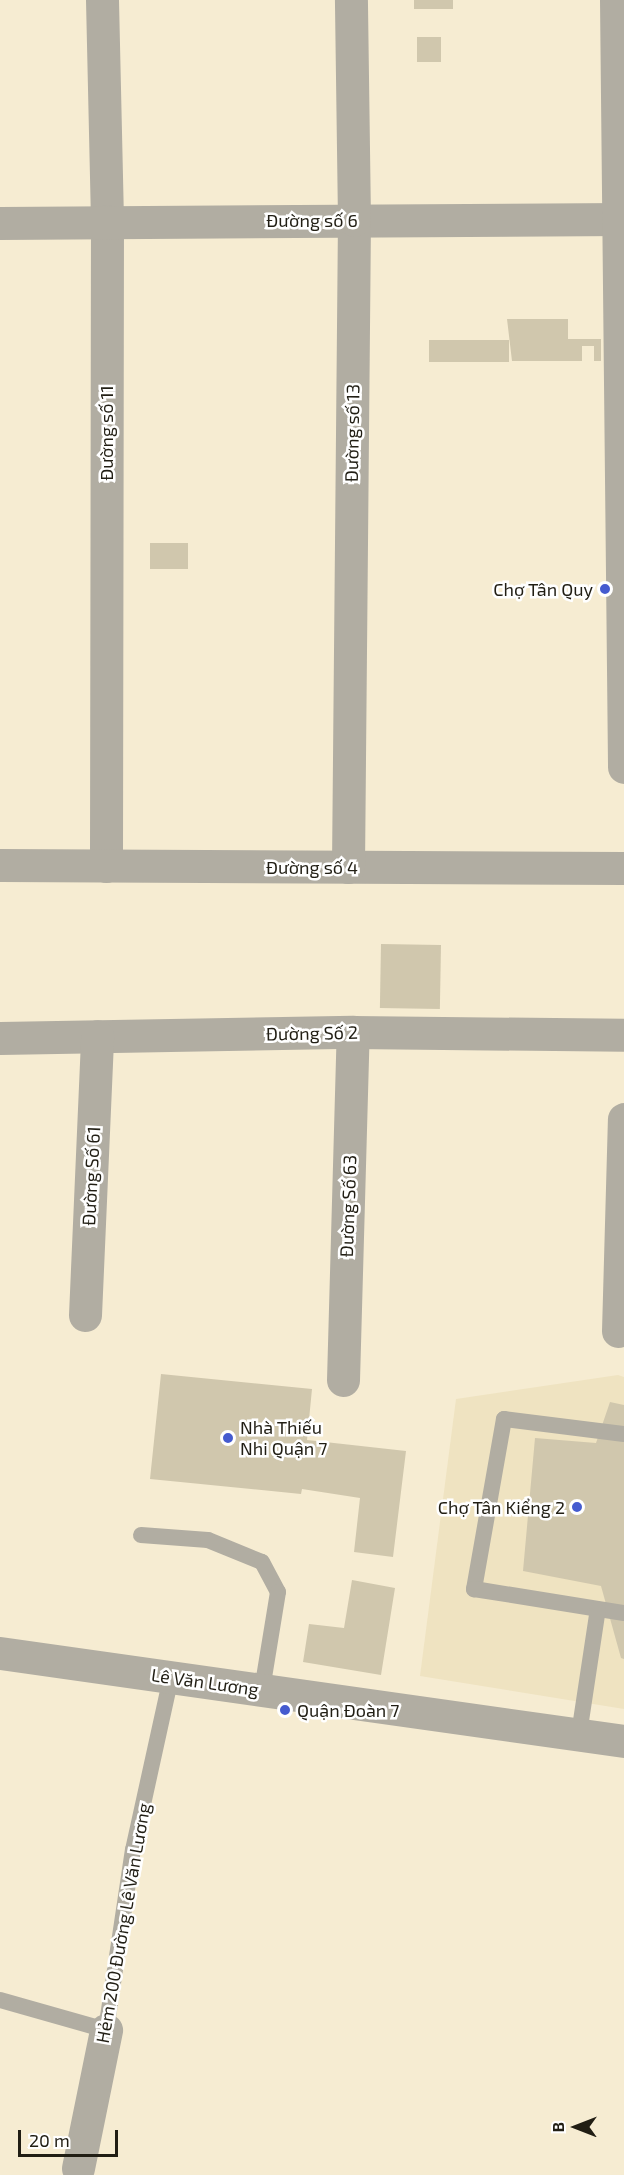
<!DOCTYPE html>
<meta charset="utf-8">
<style>
body{margin:0}
#map{position:relative;width:624px;height:2175px;overflow:hidden;background:#f6ecd2;font-family:"Exo 2",sans-serif}
div>[style]{position:absolute}
.built>*{inset:0;background:#efe3c1}
.building>*{inset:0;background:#d0c7ad;transform-origin:0 0}
.service>*{height:16px;margin:-8px;padding:0 8px;transform-origin:8px;border-radius:8px;background:#b1ada2}
.minor>*{height:33px;margin:-16.5px;padding:0 16.5px;transform-origin:16.5px;border-radius:16.5px;background:#b1ada2}
.tertiary>*{height:33px;margin:-16.5px;padding:0 16.5px;transform-origin:16.5px;border-radius:16.5px;background:#b1ada2}
.dots>*{width:16px;height:16px;translate:-50% -50%;box-sizing:border-box;border:3px solid #fff;border-radius:50%}
span{translate:-50% -50%;white-space:nowrap;text-align:center;line-height:1.15;-webkit-text-stroke:5px #fff;paint-order:stroke}
.street-label{font-size:18px;color:#211e14}
.poi-label{font-size:18px;color:#211e14}
.right{translate:-100% -50%;text-align:right}
.left{translate:0 -50%;text-align:left}
.north{position:absolute;left:546px;top:2097px;width:60px;height:60px;-webkit-text-stroke:4px #fff;paint-order:stroke;rotate:270deg;font-size:16px;font-weight:700;line-height:24px;text-align:center;color:#211e14}
.north::after{content:'';display:block;margin:auto;width:21px;height:27px;background:#211e14;clip-path:polygon(50% 0,100% 100%,50% 72%,0 100%)}
.scale{position:absolute;left:18px;top:2130px;width:100px;height:27px;box-sizing:border-box;border:3px solid #211e14;border-top:0;padding-left:8px;font-size:18px;line-height:21px;white-space:nowrap;color:#211e14;-webkit-text-stroke:4px #fff;paint-order:stroke}
</style>
<div id="map">
<div class="built">
<i style="clip-path:polygon(618px 1375px,624px 1377px,624px 1709px,420px 1676px,456px 1399px)"></i>
</div>
<div class="building">
<i style="left:414px;top:0;width:39px;height:9px"></i>
<i style="left:417px;top:37px;width:24px;height:25px"></i>
<i style="clip-path:polygon(507px 319px,568px 319px,568px 339px,601px 339px,601px 361px,594px 361px,594px 346px,582px 346px,582px 361px,512px 361px)"></i>
<i style="left:429px;top:340px;width:80px;height:22px"></i>
<i style="left:150px;top:543px;width:38px;height:26px"></i>
<i style="left:381px;top:944px;width:60px;height:64px;rotate:1deg"></i>
<i style="clip-path:polygon(161px 1374px,312px 1389px,307px 1440px,406px 1451px,393px 1557px,354px 1552px,360px 1498px,302px 1489px,301px 1494px,150px 1479px)"></i>
<i style="clip-path:polygon(610px 1402px,624px 1405px,624px 1659px,621px 1658px,601px 1586px,523px 1571px,535px 1438px,596px 1443px)"></i>
<i style="clip-path:polygon(352px 1580px,395px 1588px,381px 1675px,303px 1662px,309px 1624px,344px 1628px)"></i>
</div>
<div class="service">
<i style="left:624px;top:1434px;width:121px;rotate:-172.9deg"></i>
<i style="left:504px;top:1419px;width:173px;rotate:100deg"></i>
<i style="left:474px;top:1589px;width:152px;rotate:9.1deg"></i>
<i style="left:141px;top:1535px;width:67px;rotate:4.3deg"></i>
<i style="left:208px;top:1540px;width:58px;rotate:22.2deg"></i>
<i style="left:262px;top:1562px;width:34px;rotate:62deg"></i>
<i style="left:278px;top:1592px;width:99px;rotate:99.3deg"></i>
<i style="left:579px;top:1734px;width:126px;rotate:-81.4deg"></i>
<i style="left:0;top:2000px;width:110px;rotate:15.8deg"></i>
<i style="left:106px;top:2030px;width:182px;rotate:-81.5deg"></i>
<i style="left:133px;top:1850px;width:177px;rotate:-77.6deg"></i>
</div>
<div class="minor">
<i style="left:102px;top:0;width:221px;rotate:88.7deg"></i>
<i style="left:107px;top:221px;width:645px;rotate:90.09deg"></i>
<i style="left:0;top:223px;width:624px;rotate:-0.37deg"></i>
<i style="left:0;top:865px;width:624px;rotate:0.28deg"></i>
<i style="left:348px;top:867px;width:647px;rotate:-89.47deg"></i>
<i style="left:354px;top:220px;width:220px;rotate:-90.8deg"></i>
<i style="left:0;top:1038px;width:353px;rotate:-1deg"></i>
<i style="left:353px;top:1032px;width:271px;rotate:0.6deg"></i>
<i style="left:85px;top:1315px;width:279px;rotate:-87.5deg"></i>
<i style="left:618px;top:1331px;width:212px;rotate:-88.4deg"></i>
<i style="left:343px;top:1380px;width:348px;rotate:-88.4deg"></i>
<i style="left:78px;top:2168px;width:141px;rotate:-78.5deg"></i>
</div>
<div class="tertiary">
<i style="left:616px;top:0;width:767px;rotate:89.4deg"></i>
<i style="left:0;top:1653px;width:630px;rotate:8.03deg"></i>
</div>
<div class="dots">
<i style="left:605px;top:589px;background:#455bcf"></i>
<i style="left:228px;top:1438px;background:#455bcf"></i>
<i style="left:577px;top:1507px;background:#455bcf"></i>
<i style="left:285px;top:1710px;background:#455bcf"></i>
</div>
<div class="street-label">
<span style="left:312px;top:220px">Đường số 6</span>
<span style="left:106px;top:433px;rotate:-90deg">Đường số 11</span>
<span style="left:352px;top:433px;rotate:-89deg">Đường số 13</span>
<span style="left:312px;top:867px">Đường số 4</span>
<span style="left:312px;top:1033px;rotate:-1deg">Đường Số 2</span>
<span style="left:91px;top:1176px;rotate:-87deg">Đường Số 61</span>
<span style="left:348px;top:1206px;rotate:-88deg">Đường Số 63</span>
<span style="left:205px;top:1682px;rotate:8deg">Lê Văn Lương</span>
<span style="left:123px;top:1923px;rotate:-80deg">Hẻm 200 Đường Lê Văn Lương</span>
</div>
<div class="poi-label">
<span class="right" style="left:593px;top:589px">Chợ Tân Quy</span>
<span class="left" style="left:240px;top:1438px">Nhà Thiếu<br>Nhi Quận 7</span>
<span class="right" style="left:565px;top:1507px">Chợ Tân Kiểng 2</span>
<span class="left" style="left:297px;top:1710px">Quận Đoàn 7</span>
</div>
<div class="north">B</div>
<div class="scale">20 m</div>
</div>
